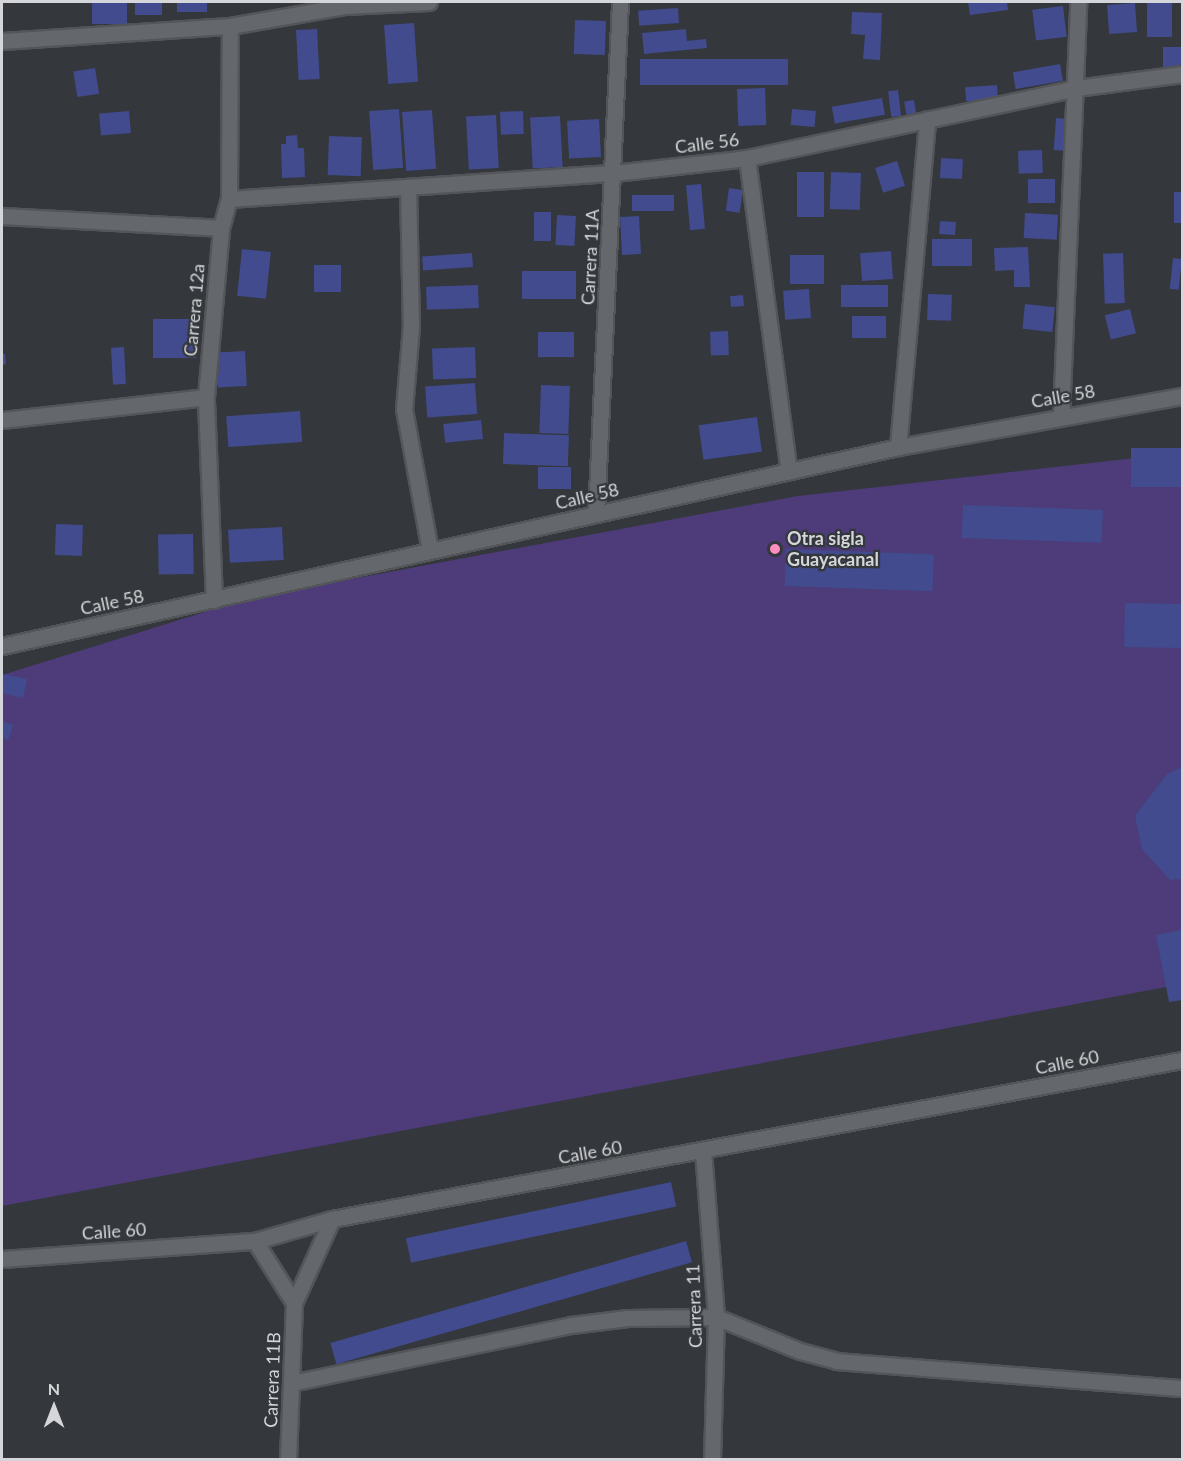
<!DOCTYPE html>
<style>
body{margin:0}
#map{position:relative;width:1184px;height:1461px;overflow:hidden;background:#34373b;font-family:Lato,sans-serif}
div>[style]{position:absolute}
.green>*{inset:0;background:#4d3c79}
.building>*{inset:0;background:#414b8d;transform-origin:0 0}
.roads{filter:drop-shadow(2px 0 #535559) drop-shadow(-2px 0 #535559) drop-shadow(0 2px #535559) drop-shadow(0 -2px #535559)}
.street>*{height:15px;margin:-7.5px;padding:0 7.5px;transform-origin:7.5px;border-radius:7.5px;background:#64686c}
.dots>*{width:16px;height:16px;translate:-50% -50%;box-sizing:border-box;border:3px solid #34373b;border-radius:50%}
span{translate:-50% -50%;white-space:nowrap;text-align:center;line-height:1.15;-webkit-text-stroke:4.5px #34373b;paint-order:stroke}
.street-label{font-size:18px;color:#d4d6d9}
.poi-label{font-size:18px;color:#d4d6d9;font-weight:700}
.left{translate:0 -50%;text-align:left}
.frame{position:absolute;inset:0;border:3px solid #d4d6d9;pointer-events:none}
.north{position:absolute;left:24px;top:1377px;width:60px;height:60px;-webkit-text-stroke:4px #34373b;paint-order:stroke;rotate:0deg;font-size:16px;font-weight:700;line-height:24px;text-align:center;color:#d4d6d9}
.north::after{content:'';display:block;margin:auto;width:21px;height:27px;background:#d4d6d9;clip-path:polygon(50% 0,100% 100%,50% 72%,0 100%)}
</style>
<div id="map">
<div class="green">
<i style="clip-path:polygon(1182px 449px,1182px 984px,2px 1206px,2px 675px,250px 598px,798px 496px,1144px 457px)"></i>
</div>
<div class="building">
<i style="left:92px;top:2px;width:35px;height:22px"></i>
<i style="left:135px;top:2px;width:27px;height:13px"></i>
<i style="left:177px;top:2px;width:30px;height:10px"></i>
<i style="clip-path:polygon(968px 2px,1007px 2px,1008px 10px,970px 15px)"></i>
<i style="left:1147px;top:2px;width:25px;height:35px"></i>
<i style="left:1135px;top:3px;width:29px;height:28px;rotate:86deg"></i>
<i style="left:1063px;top:6px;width:31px;height:31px;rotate:83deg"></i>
<i style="left:678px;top:8px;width:15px;height:40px;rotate:86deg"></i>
<i style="clip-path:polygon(852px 12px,882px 13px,880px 60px,863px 59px,865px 35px,851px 34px)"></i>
<i style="left:575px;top:20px;width:31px;height:34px;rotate:2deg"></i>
<i style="left:414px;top:23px;width:59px;height:30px;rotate:86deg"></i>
<i style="left:317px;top:29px;width:50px;height:21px;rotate:87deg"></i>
<i style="clip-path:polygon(686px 29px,687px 41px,706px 39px,707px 48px,644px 54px,642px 33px)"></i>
<i style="left:1182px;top:47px;width:24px;height:19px;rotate:90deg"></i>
<i style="left:640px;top:59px;width:148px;height:26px"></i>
<i style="left:1060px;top:64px;width:17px;height:48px;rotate:80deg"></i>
<i style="left:95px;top:68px;width:26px;height:22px;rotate:81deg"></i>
<i style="left:997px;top:85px;width:14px;height:32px;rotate:86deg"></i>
<i style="left:765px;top:88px;width:37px;height:28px;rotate:88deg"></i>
<i style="left:898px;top:90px;width:26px;height:10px;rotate:83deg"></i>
<i style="left:882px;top:98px;width:17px;height:51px;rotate:80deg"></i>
<i style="left:914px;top:100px;width:13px;height:10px;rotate:81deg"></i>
<i style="left:399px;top:109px;width:59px;height:30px;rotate:86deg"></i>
<i style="left:792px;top:109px;width:24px;height:16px;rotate:5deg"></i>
<i style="left:432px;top:110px;width:59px;height:30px;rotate:86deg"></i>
<i style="left:129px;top:111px;width:22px;height:30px;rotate:85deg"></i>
<i style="left:523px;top:111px;width:23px;height:23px;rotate:88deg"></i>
<i style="left:496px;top:115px;width:53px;height:30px;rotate:87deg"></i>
<i style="left:560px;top:116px;width:51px;height:30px;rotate:87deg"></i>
<i style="left:1056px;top:118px;width:16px;height:32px;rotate:4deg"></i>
<i style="left:599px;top:119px;width:38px;height:32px;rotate:87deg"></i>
<i style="clip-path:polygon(297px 135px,298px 148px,304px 148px,305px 177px,282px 178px,281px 144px,286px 144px,286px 136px)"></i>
<i style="left:329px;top:136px;width:33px;height:39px;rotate:2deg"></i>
<i style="left:1042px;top:150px;width:23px;height:24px;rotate:88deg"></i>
<i style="left:941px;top:158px;width:22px;height:20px;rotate:3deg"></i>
<i style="left:897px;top:161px;width:26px;height:23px;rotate:72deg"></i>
<i style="left:797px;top:172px;width:27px;height:45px"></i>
<i style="left:831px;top:172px;width:30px;height:37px;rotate:2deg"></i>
<i style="left:1028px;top:179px;width:27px;height:24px"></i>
<i style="left:701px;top:184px;width:45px;height:15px;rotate:85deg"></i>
<i style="left:729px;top:188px;width:14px;height:23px;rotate:8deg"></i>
<i style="left:1174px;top:192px;width:8px;height:31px"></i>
<i style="left:632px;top:195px;width:42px;height:16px"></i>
<i style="left:534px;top:212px;width:17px;height:29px"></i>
<i style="left:1025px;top:213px;width:33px;height:25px;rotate:3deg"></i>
<i style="left:557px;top:215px;width:19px;height:30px;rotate:3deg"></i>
<i style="left:639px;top:216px;width:38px;height:19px;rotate:87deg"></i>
<i style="left:940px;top:221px;width:16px;height:13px;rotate:4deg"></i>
<i style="left:932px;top:239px;width:40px;height:27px"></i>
<i style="clip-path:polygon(1028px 247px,1030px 287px,1014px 287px,1014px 270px,995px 271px,994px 248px)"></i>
<i style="left:242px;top:249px;width:29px;height:47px;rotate:6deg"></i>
<i style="left:891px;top:251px;width:28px;height:31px;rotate:86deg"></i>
<i style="left:472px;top:253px;width:14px;height:50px;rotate:86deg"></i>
<i style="left:1123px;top:253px;width:50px;height:20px;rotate:88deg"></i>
<i style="left:790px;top:255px;width:34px;height:29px"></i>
<i style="left:1173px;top:258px;width:9px;height:31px;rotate:6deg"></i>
<i style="left:314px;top:265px;width:27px;height:27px"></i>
<i style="left:522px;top:271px;width:54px;height:28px"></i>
<i style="left:478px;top:285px;width:23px;height:52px;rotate:88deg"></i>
<i style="left:888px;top:285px;width:22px;height:47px;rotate:90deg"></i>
<i style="left:809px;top:289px;width:29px;height:26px;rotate:86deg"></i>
<i style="left:928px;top:294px;width:24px;height:26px;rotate:2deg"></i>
<i style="left:743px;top:295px;width:11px;height:13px;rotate:85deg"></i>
<i style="left:1025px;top:304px;width:30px;height:25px;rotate:6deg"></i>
<i style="left:1130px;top:309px;width:25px;height:26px;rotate:76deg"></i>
<i style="left:886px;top:316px;width:22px;height:34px;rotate:90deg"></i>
<i style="left:153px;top:319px;width:43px;height:39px"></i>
<i style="left:728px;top:331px;width:24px;height:18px;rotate:88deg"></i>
<i style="left:538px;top:332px;width:36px;height:25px"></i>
<i style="left:124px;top:347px;width:37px;height:13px;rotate:87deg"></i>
<i style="left:475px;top:347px;width:31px;height:43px;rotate:88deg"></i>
<i style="left:245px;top:351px;width:35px;height:29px;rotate:87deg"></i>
<i style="clip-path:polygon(2px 354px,5px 354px,6px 364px,2px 365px)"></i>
<i style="left:475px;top:383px;width:31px;height:50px;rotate:86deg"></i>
<i style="left:541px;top:385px;width:29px;height:48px;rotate:2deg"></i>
<i style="left:300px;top:411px;width:31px;height:74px;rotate:86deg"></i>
<i style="left:757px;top:417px;width:35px;height:59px;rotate:82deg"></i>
<i style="left:481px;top:420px;width:19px;height:38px;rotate:84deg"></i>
<i style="left:504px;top:433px;width:65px;height:31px;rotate:2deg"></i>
<i style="left:1131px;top:448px;width:51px;height:39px"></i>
<i style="left:538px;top:467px;width:33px;height:22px"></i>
<i style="left:963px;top:505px;width:140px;height:33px;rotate:2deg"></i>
<i style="left:56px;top:524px;width:27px;height:31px;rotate:2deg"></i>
<i style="left:282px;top:527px;width:33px;height:54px;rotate:87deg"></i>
<i style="left:193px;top:534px;width:40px;height:35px;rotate:89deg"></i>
<i style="left:786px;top:549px;width:148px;height:37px;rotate:2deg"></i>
<i style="left:1125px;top:603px;width:57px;height:44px;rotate:1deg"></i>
<i style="clip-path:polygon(2px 674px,27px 679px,23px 698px,2px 693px)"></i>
<i style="clip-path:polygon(2px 721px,13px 725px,8px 740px,2px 738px)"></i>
<i style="clip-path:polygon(1182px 767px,1182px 879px,1170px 880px,1142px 849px,1135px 816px,1167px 774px)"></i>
<i style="clip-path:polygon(1182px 930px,1182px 1000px,1169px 1002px,1156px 935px)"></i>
<i style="left:671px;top:1182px;width:25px;height:271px;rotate:78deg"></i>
<i style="left:686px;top:1241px;width:22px;height:370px;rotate:74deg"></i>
</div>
<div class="roads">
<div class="street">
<i style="left:2px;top:41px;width:228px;rotate:-3.8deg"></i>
<i style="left:230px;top:26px;width:117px;rotate:-9.9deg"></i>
<i style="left:345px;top:6px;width:84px;rotate:-2.7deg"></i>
<i style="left:747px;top:158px;width:316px;rotate:82.4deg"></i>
<i style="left:408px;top:187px;width:139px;rotate:88.8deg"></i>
<i style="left:411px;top:326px;width:83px;rotate:94.8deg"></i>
<i style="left:404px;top:409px;width:144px;rotate:79.6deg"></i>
<i style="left:229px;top:199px;width:386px;rotate:-3.9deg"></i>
<i style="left:614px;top:173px;width:134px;rotate:-6.4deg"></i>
<i style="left:747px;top:158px;width:336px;rotate:-12deg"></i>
<i style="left:1076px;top:88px;width:107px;rotate:-7.5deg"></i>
<i style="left:2px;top:216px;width:219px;rotate:3.1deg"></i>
<i style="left:1061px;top:416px;width:414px;rotate:-87.6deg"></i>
<i style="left:2px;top:420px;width:205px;rotate:-6.4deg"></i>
<i style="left:898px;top:447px;width:329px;rotate:-84.9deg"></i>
<i style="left:596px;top:514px;width:513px;rotate:-87.32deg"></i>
<i style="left:214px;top:600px;width:203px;rotate:-92.3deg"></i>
<i style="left:206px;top:397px;width:170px;rotate:-84.9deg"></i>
<i style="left:221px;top:228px;width:30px;rotate:-75deg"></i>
<i style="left:229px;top:199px;width:173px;rotate:-89.7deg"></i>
<i style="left:2px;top:646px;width:918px;rotate:-12.52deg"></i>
<i style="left:898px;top:447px;width:289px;rotate:-10.2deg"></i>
<i style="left:703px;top:1151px;width:167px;rotate:85.5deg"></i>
<i style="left:716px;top:1317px;width:143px;rotate:91.6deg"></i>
<i style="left:255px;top:1241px;width:73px;rotate:57.8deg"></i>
<i style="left:2px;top:1259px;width:254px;rotate:-4.1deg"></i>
<i style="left:255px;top:1241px;width:80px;rotate:-15.9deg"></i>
<i style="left:332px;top:1219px;width:865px;rotate:-10.6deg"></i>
<i style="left:291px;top:1383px;width:286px;rotate:-11.7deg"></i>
<i style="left:571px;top:1325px;width:57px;rotate:-7deg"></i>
<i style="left:628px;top:1318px;width:88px;rotate:-0.7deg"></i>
<i style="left:716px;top:1317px;width:91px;rotate:22deg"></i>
<i style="left:800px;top:1351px;width:38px;rotate:15deg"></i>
<i style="left:837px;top:1361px;width:346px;rotate:4.5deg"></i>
<i style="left:288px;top:1460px;width:157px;rotate:-87.8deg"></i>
<i style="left:294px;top:1303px;width:92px;rotate:-65.7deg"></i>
</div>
</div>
<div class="dots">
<i style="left:775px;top:549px;background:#fd8ebf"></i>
</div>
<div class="street-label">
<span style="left:707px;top:143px;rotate:-7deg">Calle 56</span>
<span style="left:590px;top:257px;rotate:-87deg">Carrera 11A</span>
<span style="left:194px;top:310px;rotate:-85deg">Carrera 12a</span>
<span style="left:1063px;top:396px;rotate:-10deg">Calle 58</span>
<span style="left:587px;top:496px;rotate:-13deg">Calle 58</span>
<span style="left:112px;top:602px;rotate:-12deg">Calle 58</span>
<span style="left:1067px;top:1062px;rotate:-11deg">Calle 60</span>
<span style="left:590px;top:1152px;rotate:-10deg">Calle 60</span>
<span style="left:114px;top:1231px;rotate:-4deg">Calle 60</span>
<span style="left:694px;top:1306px;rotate:-92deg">Carrera 11</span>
<span style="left:272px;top:1380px;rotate:-88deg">Carrera 11B</span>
</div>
<div class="poi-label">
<span class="left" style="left:787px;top:549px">Otra sigla<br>Guayacanal</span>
</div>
<div class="frame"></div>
<div class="north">N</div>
</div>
